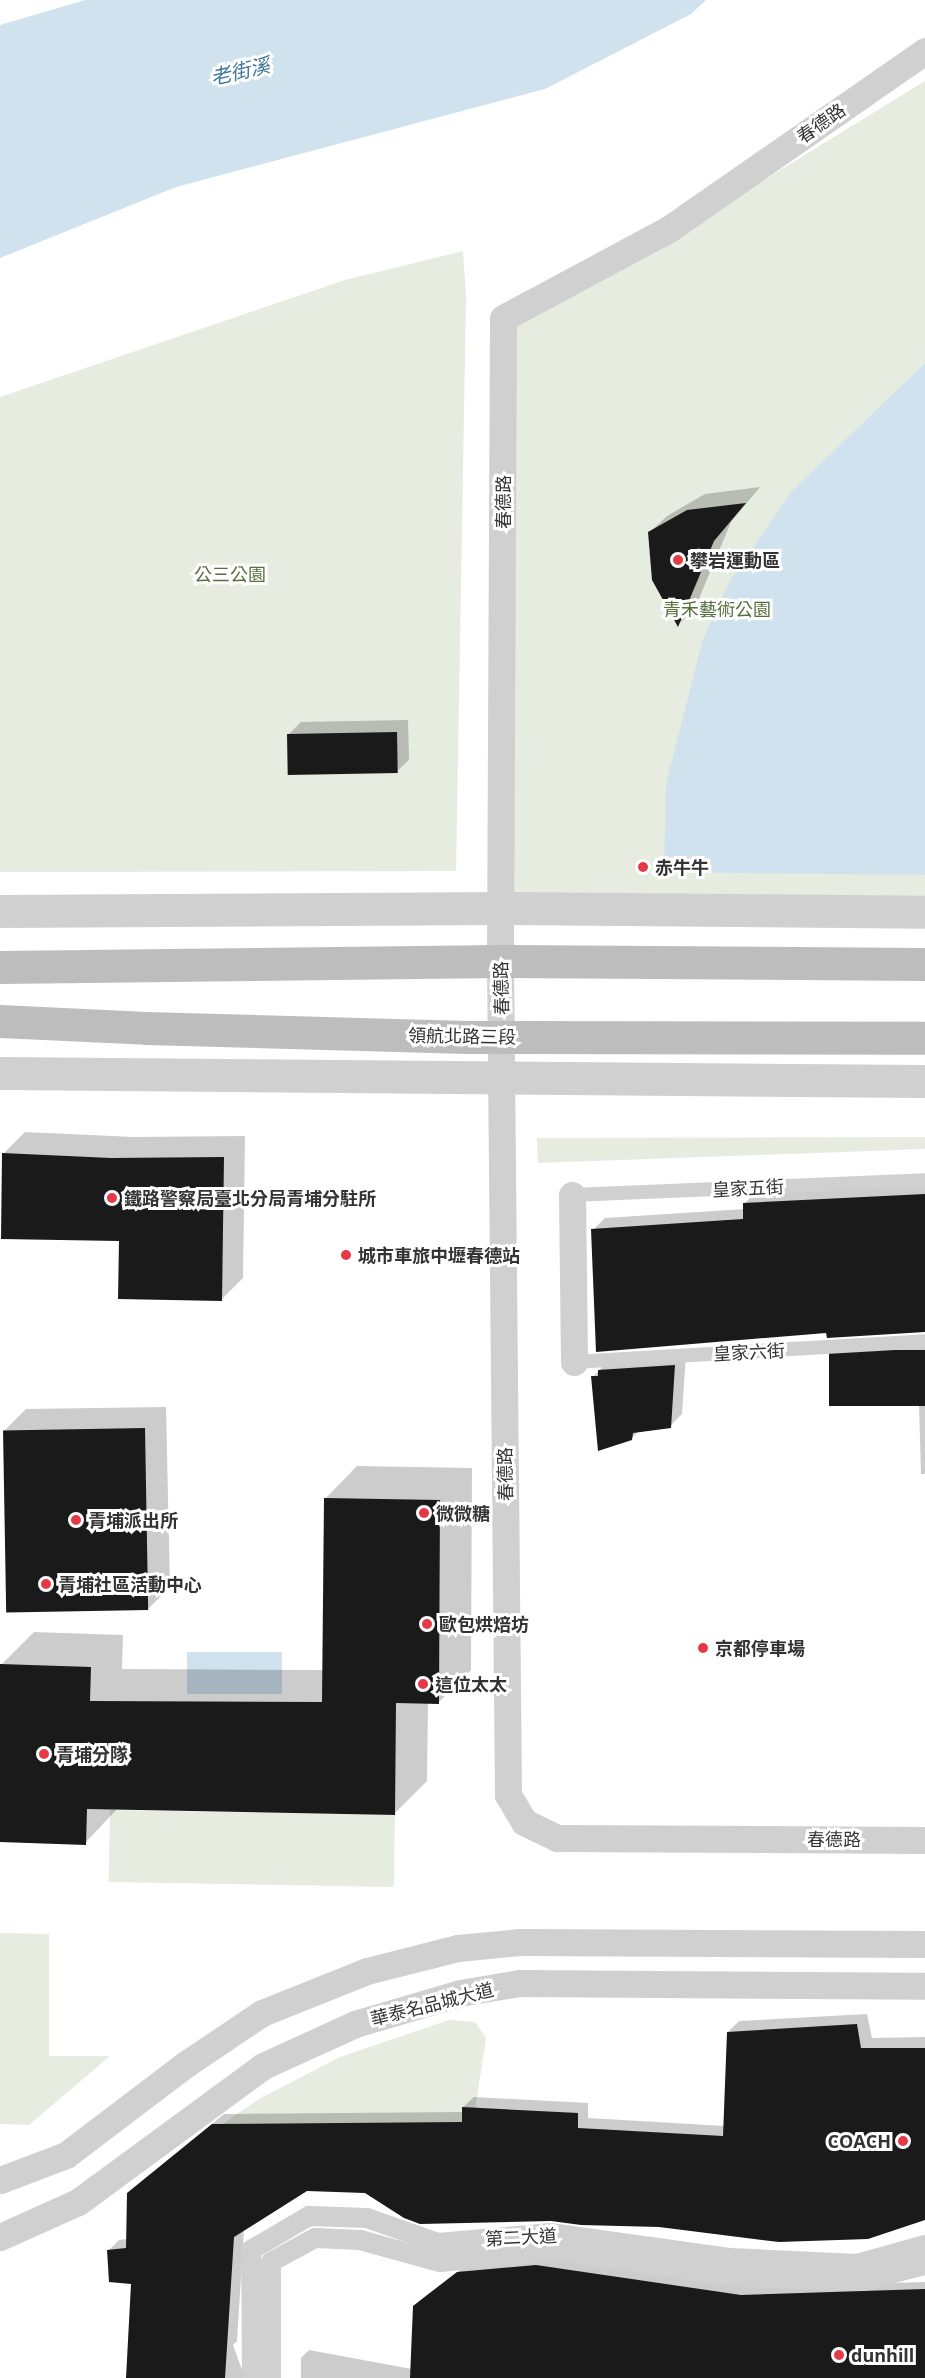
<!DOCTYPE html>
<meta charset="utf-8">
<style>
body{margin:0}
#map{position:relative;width:925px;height:2378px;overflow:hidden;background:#fff;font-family:"Open Sans","Noto Sans TC",sans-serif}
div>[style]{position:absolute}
.green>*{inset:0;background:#e6ecdf;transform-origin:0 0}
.water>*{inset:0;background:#cfe2ee;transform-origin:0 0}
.shadow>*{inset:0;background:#0003}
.building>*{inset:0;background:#1a1a1a;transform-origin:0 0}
.service>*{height:14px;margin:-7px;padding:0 7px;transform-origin:7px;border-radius:7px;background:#d0d0d0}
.pedestrian>*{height:20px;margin:-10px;padding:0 10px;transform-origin:10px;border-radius:10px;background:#d0d0d0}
.minor>*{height:27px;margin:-13.5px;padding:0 13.5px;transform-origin:13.5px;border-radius:13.5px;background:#d0d0d0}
.tertiary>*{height:33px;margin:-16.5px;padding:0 16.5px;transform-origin:16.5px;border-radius:16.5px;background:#d0d0d0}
.secondary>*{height:33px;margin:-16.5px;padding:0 16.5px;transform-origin:16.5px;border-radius:16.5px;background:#bdbdbd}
.dots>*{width:16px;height:16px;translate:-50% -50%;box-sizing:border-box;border:3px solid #fff;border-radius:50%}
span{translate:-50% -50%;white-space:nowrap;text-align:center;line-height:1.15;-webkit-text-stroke:6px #fff;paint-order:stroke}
.street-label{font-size:18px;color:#333}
.poi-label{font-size:18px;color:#333;font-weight:700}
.left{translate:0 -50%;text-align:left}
.right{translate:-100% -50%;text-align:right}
.park-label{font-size:18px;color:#56703f}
.water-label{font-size:20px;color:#3f7597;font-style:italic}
</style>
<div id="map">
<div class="green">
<i style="clip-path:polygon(925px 81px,925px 901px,509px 896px,510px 322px,709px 214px)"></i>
<i style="clip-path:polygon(463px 251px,466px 297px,456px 871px,0 872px,0 397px,345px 280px)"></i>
<i style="clip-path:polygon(925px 1137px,925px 1149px,538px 1163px,537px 1138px)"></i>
<i style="left:110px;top:1810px;width:285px;height:72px;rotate:1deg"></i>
<i style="clip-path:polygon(0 1933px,49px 1934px,49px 2056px,110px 2056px,29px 2125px,0 2124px)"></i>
<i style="clip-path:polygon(449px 2020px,475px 2022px,486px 2038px,472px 2130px,221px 2125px,259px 2099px,340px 2057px)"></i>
</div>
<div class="water">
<i style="clip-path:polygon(85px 0,706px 0,691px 14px,545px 89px,176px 187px,0 258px,0 25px)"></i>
<i style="clip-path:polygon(925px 363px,925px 875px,664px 872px,666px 784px,702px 642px,729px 582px,792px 491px)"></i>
<i style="left:187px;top:1652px;width:95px;height:42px"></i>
</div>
<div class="shadow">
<i style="clip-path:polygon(760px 487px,731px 522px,695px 608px,679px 624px,649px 533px,667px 516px,705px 494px)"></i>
<i style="clip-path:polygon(408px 720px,409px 760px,397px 771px,289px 734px,301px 722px)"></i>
<i style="clip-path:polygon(25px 1132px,134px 1137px,245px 1136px,243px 1278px,222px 1299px,120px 1239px,3px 1154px)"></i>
<i style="clip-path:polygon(925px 1184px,925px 1332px,827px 1331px,593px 1230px,605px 1218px,745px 1209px,745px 1203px,757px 1191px)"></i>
<i style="clip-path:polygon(925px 1339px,925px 1474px,921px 1474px,919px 1405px,831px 1356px,843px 1344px)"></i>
<i style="clip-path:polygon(686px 1354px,682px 1414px,670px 1426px,639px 1431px,631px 1439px,593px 1377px,611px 1358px)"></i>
<i style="clip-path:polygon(166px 1407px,170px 1587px,148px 1609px,4px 1431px,26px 1409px)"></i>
<i style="clip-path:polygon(357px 1466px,472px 1468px,471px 1670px,439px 1702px,428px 1702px,427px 1781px,395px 1813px,118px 1808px,85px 1843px,0 1840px,1px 1665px,34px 1632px,123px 1635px,122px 1669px,324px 1670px,325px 1499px)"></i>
<i style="clip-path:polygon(867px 2014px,872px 2038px,925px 2037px,925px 2218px,306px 2190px,244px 2229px,237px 2341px,233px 2345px,245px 2378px,127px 2378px,133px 2283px,108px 2251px,119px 2240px,127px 2239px,128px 2193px,224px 2114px,463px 2112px,463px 2107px,474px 2097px,588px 2103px,588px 2118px,725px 2126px,728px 2032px,739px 2021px)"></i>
<i style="clip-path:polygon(545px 2257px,750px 2287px,925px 2282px,925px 2378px,301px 2378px,301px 2358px,309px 2350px,412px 2369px,414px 2306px,423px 2298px,467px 2265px)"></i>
</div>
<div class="building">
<i style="clip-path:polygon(746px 503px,714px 541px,678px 627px,652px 580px,648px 532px,687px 510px)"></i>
<i style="left:397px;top:732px;width:41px;height:110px;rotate:89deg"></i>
<i style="clip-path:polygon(2px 1153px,111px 1158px,224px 1157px,222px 1301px,118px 1299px,119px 1241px,1px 1239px)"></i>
<i style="clip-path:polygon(925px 1194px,925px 1332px,827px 1338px,826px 1333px,596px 1352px,591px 1229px,743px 1219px,743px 1203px)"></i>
<i style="left:925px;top:1350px;width:56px;height:96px;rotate:90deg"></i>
<i style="clip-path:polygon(675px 1365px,671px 1428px,633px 1433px,632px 1440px,598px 1451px,591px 1376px,598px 1376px,598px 1370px)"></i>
<i style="left:145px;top:1428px;width:182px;height:142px;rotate:89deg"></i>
<i style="clip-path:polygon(324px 1498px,440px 1500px,439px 1704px,396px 1703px,395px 1815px,87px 1809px,86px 1845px,0 1842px,0 1664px,91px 1667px,90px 1701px,322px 1702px)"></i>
<i style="clip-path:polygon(857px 2024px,861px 2048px,925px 2048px,925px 2220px,868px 2239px,779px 2242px,659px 2227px,581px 2225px,551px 2221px,420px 2224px,404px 2218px,365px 2193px,307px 2191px,234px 2237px,225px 2378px,126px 2378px,131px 2284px,109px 2282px,107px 2250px,126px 2248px,127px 2193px,212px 2124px,462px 2122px,462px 2107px,578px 2113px,578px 2128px,723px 2136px,727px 2032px)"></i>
<i style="clip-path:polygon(536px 2265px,741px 2295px,925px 2289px,925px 2378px,410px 2378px,413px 2306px,457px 2272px)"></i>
</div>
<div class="service">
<i style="left:572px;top:1195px;width:353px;rotate:-2.4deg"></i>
<i style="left:574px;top:1362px;width:352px;rotate:-3.4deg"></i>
</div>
<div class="pedestrian">
<i style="left:252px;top:2378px;width:128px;rotate:-90.4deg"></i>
<i style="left:251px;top:2250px;width:67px;rotate:-30.4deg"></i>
<i style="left:309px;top:2216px;width:58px;rotate:2deg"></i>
<i style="left:367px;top:2218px;width:75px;rotate:19.4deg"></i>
<i style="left:438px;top:2243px;width:112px;rotate:-5.1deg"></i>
<i style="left:550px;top:2233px;width:183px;rotate:7.9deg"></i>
<i style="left:731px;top:2258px;width:126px;rotate:2.7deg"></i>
<i style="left:857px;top:2264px;width:71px;rotate:-15.6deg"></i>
<i style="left:271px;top:2378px;width:116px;rotate:-90deg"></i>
<i style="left:271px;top:2262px;width:50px;rotate:-28.6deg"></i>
<i style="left:315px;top:2238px;width:45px;rotate:2.5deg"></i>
<i style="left:360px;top:2240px;width:83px;rotate:15.4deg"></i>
<i style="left:440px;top:2262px;width:116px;rotate:-5.5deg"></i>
<i style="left:555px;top:2251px;width:185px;rotate:8.1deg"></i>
<i style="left:738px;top:2277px;width:125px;rotate:1.8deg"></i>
<i style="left:863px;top:2281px;width:64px;rotate:-14.5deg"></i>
</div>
<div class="minor">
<i style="left:925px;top:51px;width:312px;rotate:145.2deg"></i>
<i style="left:669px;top:229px;width:188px;rotate:151.8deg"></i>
<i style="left:503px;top:318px;width:643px;rotate:90.27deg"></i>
<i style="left:500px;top:961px;width:834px;rotate:89.45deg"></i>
<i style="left:508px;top:1795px;width:31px;rotate:59deg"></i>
<i style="left:524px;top:1822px;width:37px;rotate:26deg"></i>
<i style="left:557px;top:1838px;width:368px;rotate:0.3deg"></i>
<i style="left:572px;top:1195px;width:167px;rotate:89.3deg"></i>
<i style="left:0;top:2180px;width:71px;rotate:-20.7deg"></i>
<i style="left:66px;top:2155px;width:151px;rotate:-37.2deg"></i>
<i style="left:186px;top:2064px;width:92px;rotate:-33.9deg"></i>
<i style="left:262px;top:2013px;width:113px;rotate:-21.8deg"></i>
<i style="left:367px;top:1971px;width:94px;rotate:-14.2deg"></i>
<i style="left:458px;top:1948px;width:62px;rotate:-5.5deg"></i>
<i style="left:520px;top:1942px;width:405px;rotate:0.3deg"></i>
<i style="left:0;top:2237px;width:85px;rotate:-24.2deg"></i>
<i style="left:78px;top:2202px;width:230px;rotate:-36.3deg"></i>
<i style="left:263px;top:2066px;width:101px;rotate:-24.5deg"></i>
<i style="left:355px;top:2024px;width:109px;rotate:-16.4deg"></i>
<i style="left:460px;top:1993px;width:60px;rotate:-9.6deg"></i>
<i style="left:519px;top:1983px;width:406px;rotate:0.4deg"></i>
</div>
<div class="tertiary">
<i style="left:0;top:911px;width:503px;rotate:-0.34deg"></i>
<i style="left:503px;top:908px;width:422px;rotate:0.5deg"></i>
<i style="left:0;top:1073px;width:925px;rotate:0.5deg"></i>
</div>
<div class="secondary">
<i style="left:0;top:967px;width:500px;rotate:-0.69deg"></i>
<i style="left:500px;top:961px;width:425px;rotate:0.4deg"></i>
<i style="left:0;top:1021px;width:146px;rotate:2.7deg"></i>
<i style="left:146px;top:1028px;width:321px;rotate:1.6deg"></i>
<i style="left:467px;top:1037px;width:458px;rotate:0.1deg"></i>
</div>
<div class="dots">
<i style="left:678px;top:560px;background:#e63946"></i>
<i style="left:643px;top:867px;background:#e63946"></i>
<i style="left:112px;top:1198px;background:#e63946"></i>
<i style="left:346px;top:1255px;background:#e63946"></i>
<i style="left:424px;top:1513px;background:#e63946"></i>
<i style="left:76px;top:1520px;background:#e63946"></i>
<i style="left:46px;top:1584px;background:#e63946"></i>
<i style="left:427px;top:1624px;background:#e63946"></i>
<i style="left:703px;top:1648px;background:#e63946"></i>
<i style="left:423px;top:1684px;background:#e63946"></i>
<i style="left:44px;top:1754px;background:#e63946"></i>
<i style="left:903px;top:2141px;background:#e63946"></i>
<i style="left:839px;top:2355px;background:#e63946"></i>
</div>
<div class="street-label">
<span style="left:821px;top:123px;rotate:-35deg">春德路</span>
<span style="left:503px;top:502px;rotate:-90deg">春德路</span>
<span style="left:501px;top:988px;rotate:-91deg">春德路</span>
<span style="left:462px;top:1036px;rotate:1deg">領航北路三段</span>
<span style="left:748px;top:1188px;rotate:-3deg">皇家五街</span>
<span style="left:749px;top:1352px;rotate:-3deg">皇家六街</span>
<span style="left:505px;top:1474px;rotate:-91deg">春德路</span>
<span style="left:834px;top:1839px">春德路</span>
<span style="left:432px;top:2004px;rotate:-14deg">華泰名品城大道</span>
<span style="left:521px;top:2237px;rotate:-3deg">第二大道</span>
</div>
<div class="poi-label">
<span class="left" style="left:690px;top:560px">攀岩運動區</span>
<span class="left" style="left:655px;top:867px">赤牛牛</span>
<span class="left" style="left:124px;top:1198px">鐵路警察局臺北分局青埔分駐所</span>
<span class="left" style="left:358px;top:1255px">城市車旅中壢春德站</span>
<span class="left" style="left:436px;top:1513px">微微糖</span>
<span class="left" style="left:88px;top:1520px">青埔派出所</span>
<span class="left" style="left:58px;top:1584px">青埔社區活動中心</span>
<span class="left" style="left:439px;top:1624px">歐包烘焙坊</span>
<span class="left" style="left:715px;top:1648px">京都停車場</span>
<span class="left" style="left:435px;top:1684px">這位太太</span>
<span class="left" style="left:56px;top:1754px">青埔分隊</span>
<span class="right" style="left:891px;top:2141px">COACH</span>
<span class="left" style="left:851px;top:2355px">dunhill</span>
</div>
<div class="park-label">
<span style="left:230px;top:574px">公三公園</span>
<span style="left:717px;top:609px">青禾藝術公園</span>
</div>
<div class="water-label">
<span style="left:240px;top:71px;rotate:-13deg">老街溪</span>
</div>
</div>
